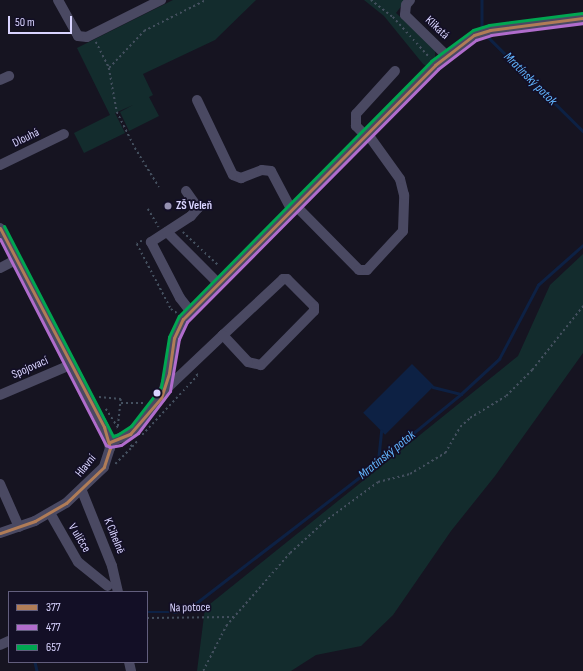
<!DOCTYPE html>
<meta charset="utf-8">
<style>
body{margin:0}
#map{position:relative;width:583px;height:671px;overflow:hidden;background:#161421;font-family:"Sofia Sans Condensed",sans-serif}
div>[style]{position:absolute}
.green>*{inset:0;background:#132c2d}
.water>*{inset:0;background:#0d2144;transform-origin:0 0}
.stream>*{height:2.5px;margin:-1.25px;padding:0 1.25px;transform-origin:1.25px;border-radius:1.25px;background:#0d2144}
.path>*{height:1.5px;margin-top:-0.75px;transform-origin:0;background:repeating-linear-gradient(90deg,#44505f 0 2px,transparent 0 5px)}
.minor>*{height:10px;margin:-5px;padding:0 5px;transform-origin:5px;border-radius:5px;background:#4a4962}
.bus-1>*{height:3px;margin:-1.5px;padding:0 1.5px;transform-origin:1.5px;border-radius:1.5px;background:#b07c57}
.bus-2>*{height:3px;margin:-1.5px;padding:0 1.5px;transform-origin:1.5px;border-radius:1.5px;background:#b06ccc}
.bus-3>*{height:3px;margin:-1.5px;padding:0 1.5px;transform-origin:1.5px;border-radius:1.5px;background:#00a651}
.dots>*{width:11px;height:11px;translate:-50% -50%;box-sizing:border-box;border:2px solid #130f26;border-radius:50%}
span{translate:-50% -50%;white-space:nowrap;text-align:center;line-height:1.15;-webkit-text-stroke:3.5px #130f26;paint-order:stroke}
.street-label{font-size:12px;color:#d9d4ff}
.poi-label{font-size:12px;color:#d9d4ff;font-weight:700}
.left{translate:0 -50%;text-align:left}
.water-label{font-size:13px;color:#62b6ff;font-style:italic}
.legend{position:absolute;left:8px;top:591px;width:140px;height:72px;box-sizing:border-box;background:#130f26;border:1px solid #625e7d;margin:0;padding:5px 7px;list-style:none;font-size:12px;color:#d9d4ff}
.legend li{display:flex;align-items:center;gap:8px;height:20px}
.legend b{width:20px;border:1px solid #625e7d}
.scale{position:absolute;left:8px;top:16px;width:64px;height:18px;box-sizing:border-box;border:2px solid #d9d4ff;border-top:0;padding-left:5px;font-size:12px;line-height:14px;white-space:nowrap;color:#d9d4ff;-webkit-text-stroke:3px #130f26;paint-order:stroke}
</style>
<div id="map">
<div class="green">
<i style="clip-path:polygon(173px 0,256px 0,215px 40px,143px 74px,153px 95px,149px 97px,159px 116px,129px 131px,120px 112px,133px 105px,115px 113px,125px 133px,84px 153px,74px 133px,110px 115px,77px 48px)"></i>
<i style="clip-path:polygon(364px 0,406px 0,396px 13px,435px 49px,435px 60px,426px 66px,423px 64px,384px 16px)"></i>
<i style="clip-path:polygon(583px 254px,583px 353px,495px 476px,451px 531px,393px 615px,361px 646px,316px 655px,291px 671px,197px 671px,205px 608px,518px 356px,550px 285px)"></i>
</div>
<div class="water">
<i style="left:412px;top:364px;width:31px;height:69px;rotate:45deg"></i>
</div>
<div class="stream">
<i style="left:482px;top:0;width:31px;rotate:90deg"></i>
<i style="left:485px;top:34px;width:138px;rotate:44.7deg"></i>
<i style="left:433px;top:387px;width:29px;rotate:14deg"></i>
<i style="left:378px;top:461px;width:30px;rotate:-84deg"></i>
<i style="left:147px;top:612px;width:27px"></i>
<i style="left:174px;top:612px;width:18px;rotate:-16deg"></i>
<i style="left:191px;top:607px;width:221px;rotate:-37.6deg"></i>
<i style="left:366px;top:472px;width:123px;rotate:-39.4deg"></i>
<i style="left:461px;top:394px;width:52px;rotate:-42.6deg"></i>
<i style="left:499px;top:359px;width:84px;rotate:-62.2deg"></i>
<i style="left:538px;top:285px;width:60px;rotate:-41.6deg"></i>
<i style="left:35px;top:662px;width:9px;rotate:77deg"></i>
</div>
<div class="path">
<i style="left:371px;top:0;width:28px;rotate:38deg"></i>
<i style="left:393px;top:17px;width:55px;rotate:47.9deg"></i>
<i style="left:96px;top:42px;width:29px;rotate:63deg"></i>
<i style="left:109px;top:68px;width:45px;rotate:79.7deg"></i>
<i style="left:117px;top:112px;width:40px;rotate:63.4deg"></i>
<i style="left:135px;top:148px;width:46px;rotate:58.4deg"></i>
<i style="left:109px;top:68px;width:51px;rotate:-46.6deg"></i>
<i style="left:144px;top:31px;width:69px;rotate:-26.6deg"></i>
<i style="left:148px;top:209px;width:21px;rotate:59deg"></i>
<i style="left:183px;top:232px;width:48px;rotate:43.3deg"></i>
<i style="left:142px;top:241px;width:6px;rotate:149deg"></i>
<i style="left:137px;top:244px;width:73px;rotate:62.4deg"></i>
<i style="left:171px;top:309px;width:7px;rotate:34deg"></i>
<i style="left:99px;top:397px;width:22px;rotate:5deg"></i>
<i style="left:121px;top:399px;width:30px;rotate:96deg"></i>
<i style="left:121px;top:403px;width:24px"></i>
<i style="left:106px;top:409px;width:24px;rotate:57deg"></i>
<i style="left:142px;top:435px;width:81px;rotate:-47deg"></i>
<i style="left:197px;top:376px;width:3px;rotate:-108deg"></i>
<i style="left:132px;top:447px;width:8px;rotate:-50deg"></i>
<i style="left:115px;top:464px;width:24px;rotate:-45deg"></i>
<i style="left:132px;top:447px;width:4px;rotate:-135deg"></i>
<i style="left:147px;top:618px;width:86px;rotate:-0.7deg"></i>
<i style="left:203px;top:671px;width:51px;rotate:-62.9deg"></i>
<i style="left:226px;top:626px;width:97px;rotate:-48.8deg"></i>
<i style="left:290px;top:553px;width:46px;rotate:-42.4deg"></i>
<i style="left:324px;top:522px;width:67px;rotate:-36.5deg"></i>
<i style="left:378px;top:482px;width:33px;rotate:-14deg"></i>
<i style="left:410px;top:474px;width:41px;rotate:-31deg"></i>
<i style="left:445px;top:453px;width:30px;rotate:-60deg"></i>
<i style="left:460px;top:427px;width:13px;rotate:-42deg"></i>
<i style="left:470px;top:418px;width:42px;rotate:-31.4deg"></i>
<i style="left:506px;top:396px;width:37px;rotate:-45deg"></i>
<i style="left:532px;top:370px;width:82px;rotate:-51.4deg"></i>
</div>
<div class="minor">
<i style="left:58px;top:0;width:41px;rotate:60.9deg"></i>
<i style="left:78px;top:36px;width:9px;rotate:6deg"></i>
<i style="left:87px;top:37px;width:83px;rotate:-26.6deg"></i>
<i style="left:410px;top:0;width:6px;rotate:129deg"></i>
<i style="left:406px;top:5px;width:10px;rotate:96deg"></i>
<i style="left:405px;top:15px;width:57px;rotate:44.3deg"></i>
<i style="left:0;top:80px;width:10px;rotate:-24deg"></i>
<i style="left:197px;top:100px;width:83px;rotate:64.4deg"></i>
<i style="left:233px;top:175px;width:9px;rotate:21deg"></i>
<i style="left:241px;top:178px;width:22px;rotate:-21deg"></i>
<i style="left:262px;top:170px;width:9px;rotate:6deg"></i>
<i style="left:271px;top:171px;width:43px;rotate:62.2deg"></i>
<i style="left:365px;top:135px;width:13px;rotate:-135deg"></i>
<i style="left:356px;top:126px;width:12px;rotate:-90deg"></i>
<i style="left:356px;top:114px;width:58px;rotate:-47.8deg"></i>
<i style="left:0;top:165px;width:71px;rotate:-25.8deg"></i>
<i style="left:186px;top:191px;width:21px;rotate:55deg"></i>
<i style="left:198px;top:208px;width:11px;rotate:131deg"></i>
<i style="left:191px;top:216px;width:48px;rotate:147deg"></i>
<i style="left:151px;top:242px;width:63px;rotate:62.6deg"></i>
<i style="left:180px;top:298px;width:16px;rotate:52deg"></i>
<i style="left:295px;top:205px;width:91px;rotate:45.4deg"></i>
<i style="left:359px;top:270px;width:8px"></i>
<i style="left:367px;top:270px;width:53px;rotate:-47.3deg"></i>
<i style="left:403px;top:231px;width:36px;rotate:-88deg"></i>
<i style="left:404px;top:195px;width:16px;rotate:-104deg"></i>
<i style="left:400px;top:179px;width:57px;rotate:-125.7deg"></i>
<i style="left:0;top:228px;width:225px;rotate:62.4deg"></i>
<i style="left:104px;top:427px;width:22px;rotate:74deg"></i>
<i style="left:110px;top:448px;width:20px;rotate:108deg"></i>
<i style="left:104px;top:467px;width:52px;rotate:136.5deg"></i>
<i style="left:66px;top:503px;width:36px;rotate:150deg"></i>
<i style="left:35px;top:521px;width:37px;rotate:161deg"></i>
<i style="left:167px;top:232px;width:72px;rotate:45deg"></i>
<i style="left:0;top:268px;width:18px;rotate:-27deg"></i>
<i style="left:166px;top:389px;width:79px;rotate:-43.5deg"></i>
<i style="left:223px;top:335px;width:82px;rotate:-43deg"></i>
<i style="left:283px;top:279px;width:4px"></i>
<i style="left:287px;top:279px;width:38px;rotate:45deg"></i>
<i style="left:314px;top:306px;width:5px;rotate:90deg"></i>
<i style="left:314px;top:311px;width:76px;rotate:134.5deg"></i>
<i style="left:261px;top:365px;width:13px;rotate:-167deg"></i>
<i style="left:248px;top:362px;width:37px;rotate:-133deg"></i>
<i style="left:0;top:395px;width:76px;rotate:-23.2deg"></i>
<i style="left:110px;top:442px;width:22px;rotate:-22deg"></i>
<i style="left:130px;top:434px;width:48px;rotate:-49.3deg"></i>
<i style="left:161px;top:398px;width:26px;rotate:-72deg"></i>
<i style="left:169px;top:373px;width:35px;rotate:-82deg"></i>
<i style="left:174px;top:338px;width:21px;rotate:-65deg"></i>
<i style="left:183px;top:319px;width:358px;rotate:-45.2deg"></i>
<i style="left:435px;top:65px;width:49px;rotate:-37.6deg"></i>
<i style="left:474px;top:35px;width:17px;rotate:-17deg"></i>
<i style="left:490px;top:30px;width:94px;rotate:-7.4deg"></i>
<i style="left:0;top:484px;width:47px;rotate:66.2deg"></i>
<i style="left:82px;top:491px;width:81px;rotate:68.2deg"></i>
<i style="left:112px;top:566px;width:27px;rotate:77deg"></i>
<i style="left:50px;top:513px;width:56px;rotate:60.3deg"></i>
<i style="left:78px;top:562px;width:38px;rotate:39deg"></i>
<i style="left:0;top:645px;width:10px;rotate:-24deg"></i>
<i style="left:129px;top:662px;width:9px;rotate:77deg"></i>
</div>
<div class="bus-1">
<i style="left:0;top:228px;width:225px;rotate:62.4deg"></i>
<i style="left:104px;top:427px;width:22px;rotate:74deg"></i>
<i style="left:110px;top:448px;width:20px;rotate:108deg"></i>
<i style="left:104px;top:467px;width:52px;rotate:136.5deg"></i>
<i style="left:66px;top:503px;width:36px;rotate:150deg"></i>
<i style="left:35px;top:521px;width:37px;rotate:161deg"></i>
<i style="left:110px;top:442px;width:22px;rotate:-22deg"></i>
<i style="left:130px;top:434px;width:48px;rotate:-49.3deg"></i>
<i style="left:161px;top:398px;width:26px;rotate:-72deg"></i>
<i style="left:169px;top:373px;width:35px;rotate:-82deg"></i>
<i style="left:174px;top:338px;width:21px;rotate:-65deg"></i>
<i style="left:183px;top:319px;width:358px;rotate:-45.2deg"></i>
<i style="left:435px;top:65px;width:49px;rotate:-37.6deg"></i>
<i style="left:474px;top:35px;width:17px;rotate:-17deg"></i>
<i style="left:490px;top:30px;width:94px;rotate:-7.4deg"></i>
</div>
<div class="bus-2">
<i style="left:0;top:239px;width:232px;rotate:62.8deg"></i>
<i style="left:106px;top:445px;width:4px;rotate:27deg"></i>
<i style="left:110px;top:447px;width:11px;rotate:-10deg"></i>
<i style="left:121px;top:445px;width:21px;rotate:-35deg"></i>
<i style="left:138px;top:433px;width:53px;rotate:-52.7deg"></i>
<i style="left:170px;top:391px;width:53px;rotate:-80.2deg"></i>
<i style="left:179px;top:339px;width:19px;rotate:-65deg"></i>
<i style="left:187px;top:322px;width:356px;rotate:-45.2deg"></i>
<i style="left:438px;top:69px;width:48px;rotate:-37.3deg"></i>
<i style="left:476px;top:40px;width:16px;rotate:-18deg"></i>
<i style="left:491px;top:35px;width:93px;rotate:-7.4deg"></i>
</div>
<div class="bus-3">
<i style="left:4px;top:226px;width:237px;rotate:62.6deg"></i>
<i style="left:113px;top:436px;width:4px;rotate:-14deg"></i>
<i style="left:117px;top:435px;width:17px;rotate:-33deg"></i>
<i style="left:131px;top:426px;width:49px;rotate:-52.4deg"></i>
<i style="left:161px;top:387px;width:51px;rotate:-80.9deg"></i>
<i style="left:169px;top:337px;width:23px;rotate:-65deg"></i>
<i style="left:179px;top:316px;width:359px;rotate:-45.3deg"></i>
<i style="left:431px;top:61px;width:52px;rotate:-36.4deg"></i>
<i style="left:473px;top:30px;width:17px;rotate:-17deg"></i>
<i style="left:489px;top:25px;width:94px;rotate:-7.4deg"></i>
</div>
<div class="dots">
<i style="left:168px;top:206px;background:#9591b1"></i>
<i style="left:157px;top:393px;background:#d9d4ff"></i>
</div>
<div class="street-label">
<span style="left:437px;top:28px;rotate:43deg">Klikatá</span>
<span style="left:26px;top:138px;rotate:-26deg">Dlouhá</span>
<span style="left:30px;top:368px;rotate:-24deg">Spojovací</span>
<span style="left:86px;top:466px;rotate:-51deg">Hlavní</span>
<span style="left:114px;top:536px;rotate:68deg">K Cihelně</span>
<span style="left:79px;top:538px;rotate:59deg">V uličce</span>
<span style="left:190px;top:608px;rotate:-1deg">Na potoce</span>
</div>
<div class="poi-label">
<span class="left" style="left:176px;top:206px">ZŠ Veleň</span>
</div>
<div class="water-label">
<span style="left:530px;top:79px;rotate:45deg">Mratínský potok</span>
<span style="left:387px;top:455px;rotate:-39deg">Mratínský potok</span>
</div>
<ul class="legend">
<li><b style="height:5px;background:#b07c57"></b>377</li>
<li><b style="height:5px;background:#b06ccc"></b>477</li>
<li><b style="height:5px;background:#00a651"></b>657</li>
</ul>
<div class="scale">50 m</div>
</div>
